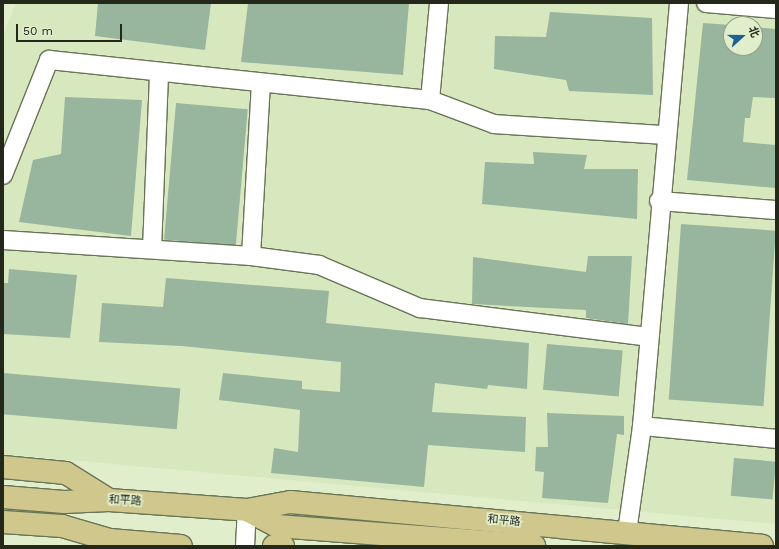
<!DOCTYPE html>
<meta charset="utf-8">
<style>
body{margin:0}
#map{position:relative;width:779px;height:549px;overflow:hidden;background:#e0eecc;font-family:"Work Sans","Noto Sans SC",sans-serif}
div>[style]{position:absolute}
.built>*{inset:0;background:#d7e8be}
.building>*{inset:0;background:#98b59d;transform-origin:0 0}
.roads{filter:drop-shadow(1px 0 #687456) drop-shadow(-1px 0 #687456) drop-shadow(0 1px #687456) drop-shadow(0 -1px #687456)}
.minor>*{height:18px;margin:-9px;padding:0 9px;transform-origin:9px;border-radius:9px;background:#fff}
.major>*{height:22px;margin:-11px;padding:0 11px;transform-origin:11px;border-radius:11px;background:#cfc78c}
span{translate:-50% -50%;white-space:nowrap;text-align:center;line-height:1.15;-webkit-text-stroke:3.5px #e0eecc;paint-order:stroke}
.street-label{font-size:11px;color:#23281b}
.frame{position:absolute;inset:0;border:4px solid #23281b;pointer-events:none}
.north{position:absolute;left:723px;top:16px;width:40px;height:40px;box-sizing:border-box;background:#e0eecc;border:1px solid #949f85;border-radius:50%;rotate:69deg;font-size:11px;font-weight:700;line-height:16px;text-align:center;color:#23281b}
.north::after{content:'';display:block;margin:auto;width:14px;height:18px;background:#205f95;clip-path:polygon(50% 0,100% 100%,50% 72%,0 100%)}
.scale{position:absolute;left:16px;top:24px;width:106px;height:18px;box-sizing:border-box;border:2px solid #23281b;border-top:0;padding-left:5px;font-size:12px;line-height:14px;white-space:nowrap;color:#23281b;-webkit-text-stroke:3px #e0eecc;paint-order:stroke}
</style>
<div id="map">
<div class="built">
<i style="clip-path:polygon(evenodd,16px 3px,776px 3px,776px 524px,3px 454px,3px 36px,16px 3px,731px 24px,755px 24px,755px 48px,731px 48px,731px 24px)"></i>
</div>
<div class="building">
<i style="clip-path:polygon(98px 3px,211px 3px,205px 50px,95px 36px)"></i>
<i style="clip-path:polygon(248px 3px,409px 3px,403px 75px,241px 62px)"></i>
<i style="clip-path:polygon(550px 12px,652px 18px,653px 95px,569px 91px,566px 80px,494px 69px,495px 36px,546px 37px)"></i>
<i style="clip-path:polygon(703px 23px,731px 25px,731px 48px,755px 48px,755px 27px,776px 29px,776px 98px,753px 97px,750px 118px,745px 118px,743px 142px,776px 145px,776px 188px,687px 180px)"></i>
<i style="clip-path:polygon(65px 97px,142px 100px,131px 236px,19px 222px,33px 160px,61px 154px)"></i>
<i style="left:176px;top:103px;width:72px;height:137px;rotate:5deg"></i>
<i style="clip-path:polygon(533px 152px,587px 155px,584px 169px,638px 169px,637px 219px,482px 204px,485px 162px,534px 164px)"></i>
<i style="left:681px;top:224px;width:95px;height:176px;rotate:4deg"></i>
<i style="clip-path:polygon(588px 256px,632px 256px,628px 324px,586px 318px,586px 310px,472px 304px,473px 257px,586px 272px)"></i>
<i style="clip-path:polygon(9px 269px,77px 275px,70px 338px,3px 334px,3px 283px,8px 283px)"></i>
<i style="clip-path:polygon(166px 278px,329px 291px,326px 323px,529px 343px,527px 389px,488px 385px,487px 389px,435px 383px,432px 412px,526px 417px,525px 452px,428px 445px,424px 487px,271px 473px,274px 448px,298px 452px,300px 410px,219px 400px,223px 373px,302px 381px,302px 389px,340px 392px,341px 362px,182px 346px,99px 342px,102px 303px,163px 307px)"></i>
<i style="left:547px;top:344px;width:76px;height:46px;rotate:5deg"></i>
<i style="left:3px;top:373px;width:178px;height:41px;rotate:5deg"></i>
<i style="clip-path:polygon(547px 413px,624px 416px,624px 435px,617px 434px,608px 503px,542px 498px,544px 472px,535px 471px,536px 447px,548px 447px)"></i>
<i style="left:734px;top:458px;width:42px;height:38px;rotate:5deg"></i>
</div>
<div class="roads">
<div class="minor">
<i style="left:439px;top:3px;width:97px;rotate:95.3deg"></i>
<i style="left:430px;top:100px;width:68px;rotate:20.6deg"></i>
<i style="left:494px;top:124px;width:171px;rotate:3.7deg"></i>
<i style="left:706px;top:3px;width:70px;rotate:4.9deg"></i>
<i style="left:3px;top:175px;width:124px;rotate:-68.2deg"></i>
<i style="left:49px;top:60px;width:383px;rotate:6deg"></i>
<i style="left:659px;top:201px;width:117px;rotate:4.4deg"></i>
<i style="left:3px;top:240px;width:249px;rotate:3.7deg"></i>
<i style="left:251px;top:256px;width:69px;rotate:7.5deg"></i>
<i style="left:319px;top:265px;width:110px;rotate:23.1deg"></i>
<i style="left:420px;top:308px;width:231px;rotate:7.2deg"></i>
<i style="left:152px;top:249px;width:177px;rotate:-87.7deg"></i>
<i style="left:251px;top:256px;width:173px;rotate:-86.7deg"></i>
<i style="left:642px;top:426px;width:135px;rotate:5.5deg"></i>
<i style="left:627px;top:532px;width:107px;rotate:-81.9deg"></i>
<i style="left:642px;top:426px;width:425px;rotate:-85deg"></i>
<i style="left:245px;top:546px;width:36px;rotate:-87deg"></i>
</div>
<div class="major">
<i style="left:3px;top:467px;width:63px;rotate:5.4deg"></i>
<i style="left:66px;top:473px;width:51px;rotate:32.1deg"></i>
<i style="left:3px;top:497px;width:61px;rotate:4.7deg"></i>
<i style="left:64px;top:502px;width:45px;rotate:-2.5deg"></i>
<i style="left:109px;top:500px;width:138px;rotate:4.1deg"></i>
<i style="left:247px;top:510px;width:34px;rotate:28deg"></i>
<i style="left:277px;top:526px;width:258px;rotate:4.4deg"></i>
<i style="left:247px;top:510px;width:44px;rotate:-10.5deg"></i>
<i style="left:290px;top:502px;width:474px;rotate:5.3deg"></i>
<i style="left:3px;top:522px;width:59px;rotate:3.9deg"></i>
<i style="left:62px;top:526px;width:50px;rotate:16.3deg"></i>
<i style="left:110px;top:540px;width:71px;rotate:4.8deg"></i>
<i style="left:274px;top:546px;width:9px"></i>
</div>
</div>
<div class="street-label">
<span style="left:125px;top:501px;rotate:3deg">和平路</span>
<span style="left:504px;top:521px;rotate:5deg">和平路</span>
</div>
<div class="frame"></div>
<div class="north">北</div>
<div class="scale">50 m</div>
</div>
